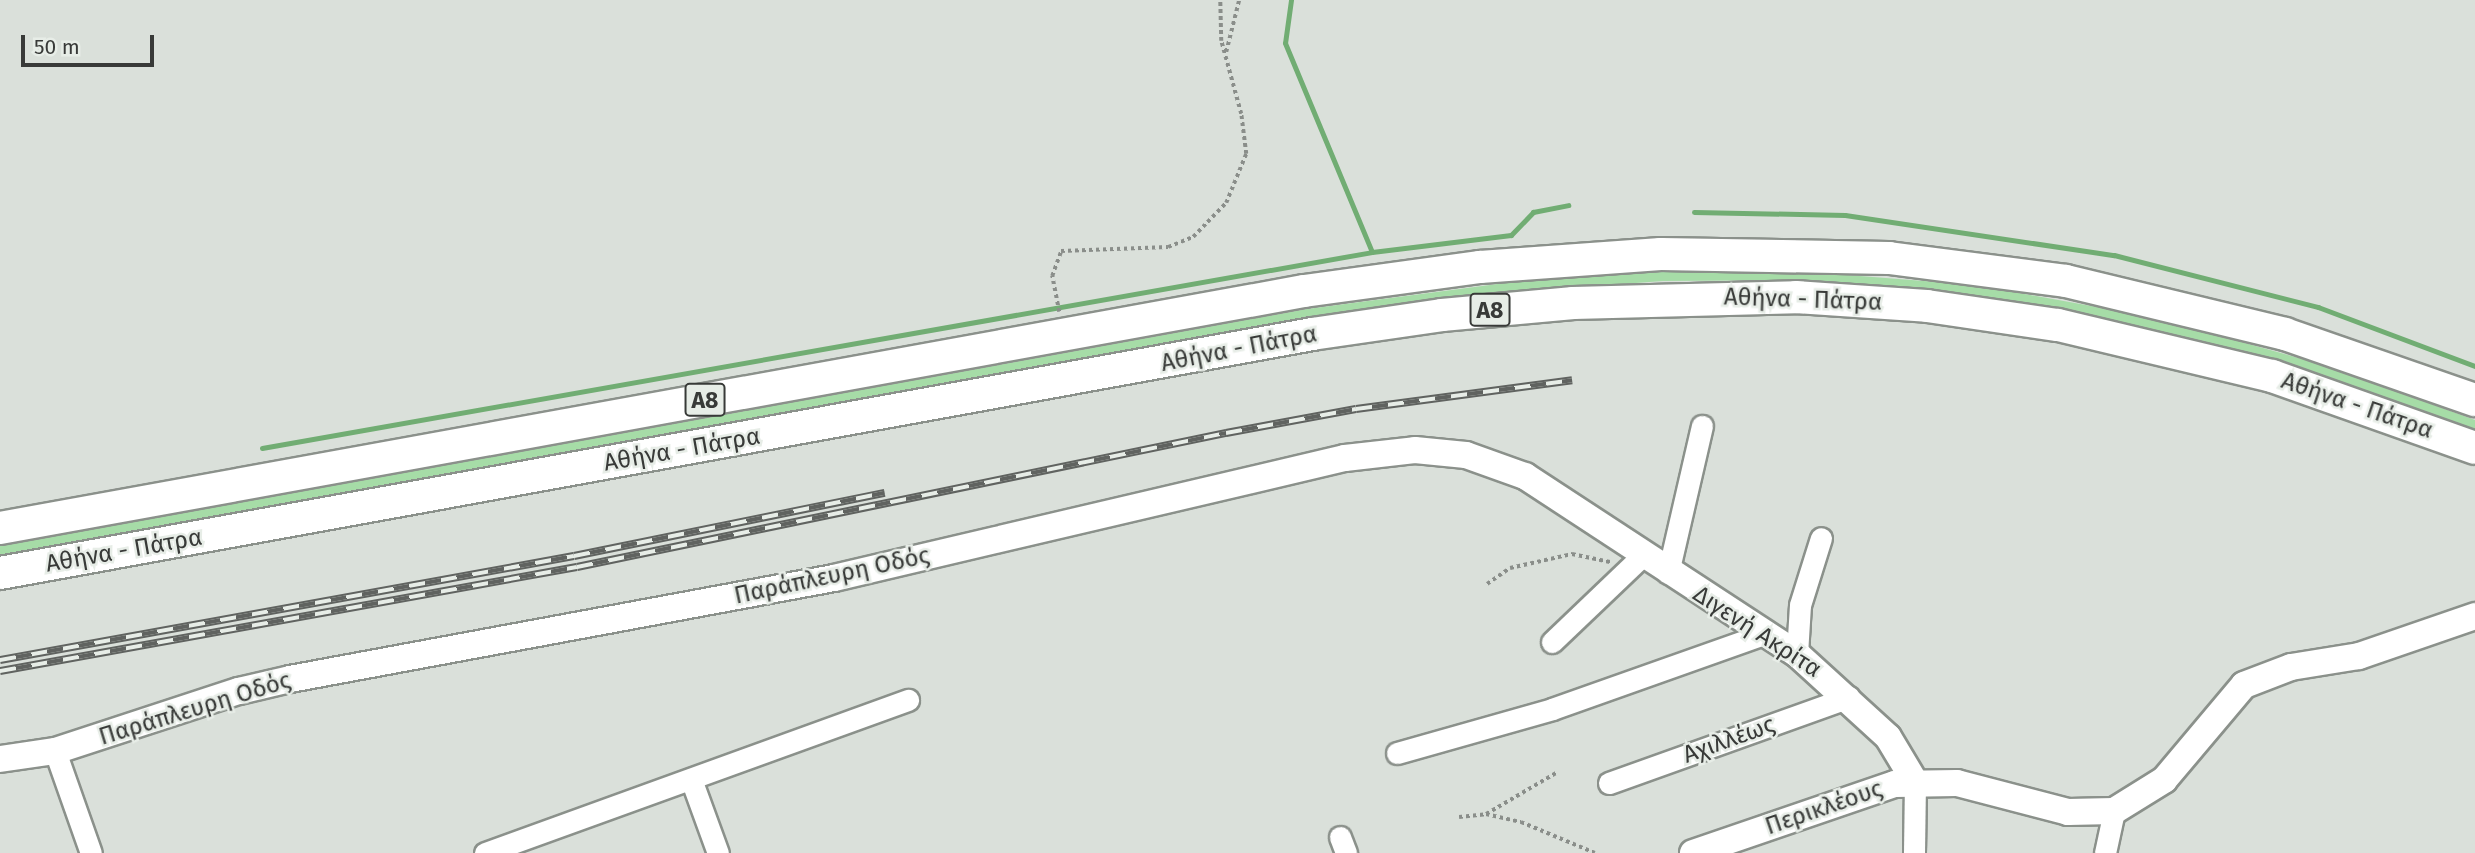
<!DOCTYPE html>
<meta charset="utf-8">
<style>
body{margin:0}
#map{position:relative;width:2475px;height:853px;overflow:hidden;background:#dae0da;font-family:"Fira Sans",sans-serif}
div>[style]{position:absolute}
.green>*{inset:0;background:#a6dca7}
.stream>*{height:5px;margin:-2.5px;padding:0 2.5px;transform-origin:2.5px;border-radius:2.5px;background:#71ad73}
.path>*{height:3.5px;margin-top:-1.75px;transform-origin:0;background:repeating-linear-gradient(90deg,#8a8e8a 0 3.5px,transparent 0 7px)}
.roads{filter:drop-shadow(2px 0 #8b918b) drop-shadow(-2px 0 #8b918b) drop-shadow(0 2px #8b918b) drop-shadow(0 -2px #8b918b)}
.minor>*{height:21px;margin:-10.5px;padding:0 10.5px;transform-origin:10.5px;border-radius:10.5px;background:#fff}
.major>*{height:26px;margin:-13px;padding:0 13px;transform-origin:13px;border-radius:13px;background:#fff}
.highway>*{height:32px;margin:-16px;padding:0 16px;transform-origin:16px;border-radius:16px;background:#fff}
.rail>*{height:8px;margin-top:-4px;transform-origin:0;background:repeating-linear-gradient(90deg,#e7ede7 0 16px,#606360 0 32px);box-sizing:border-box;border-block:2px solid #606360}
span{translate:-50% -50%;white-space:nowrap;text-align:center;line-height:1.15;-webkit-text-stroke:5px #e7ede7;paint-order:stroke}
.shield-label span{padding:2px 5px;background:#e7ede7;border:2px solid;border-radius:5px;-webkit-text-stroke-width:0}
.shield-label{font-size:23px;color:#383a38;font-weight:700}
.street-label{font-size:24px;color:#383a38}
.scale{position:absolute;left:21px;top:35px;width:133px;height:32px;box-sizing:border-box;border:4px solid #383a38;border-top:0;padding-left:9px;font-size:21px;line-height:24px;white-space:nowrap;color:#383a38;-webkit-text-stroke:5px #e7ede7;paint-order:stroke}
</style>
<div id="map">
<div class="green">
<i style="clip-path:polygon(1796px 271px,1975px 285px,2152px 317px,2324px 365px,2475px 420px,2475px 430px,2279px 361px,2063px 308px,1887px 286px,1797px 280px,1663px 281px,1485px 294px,1310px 318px,0 555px,0 546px,1307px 309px,1528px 280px,1662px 272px)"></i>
</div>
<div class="stream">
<i style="left:1291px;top:0;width:43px;rotate:97.9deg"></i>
<i style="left:1285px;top:43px;width:226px;rotate:67.4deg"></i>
<i style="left:1694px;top:212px;width:151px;rotate:1.1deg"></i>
<i style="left:1845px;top:215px;width:272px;rotate:8.5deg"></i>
<i style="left:2114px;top:255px;width:211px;rotate:14.3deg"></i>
<i style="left:2318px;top:307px;width:168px;rotate:20.6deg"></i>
<i style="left:262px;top:448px;width:1127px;rotate:-10.01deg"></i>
<i style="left:1372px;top:252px;width:140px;rotate:-7deg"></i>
<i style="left:1511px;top:235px;width:32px;rotate:-46deg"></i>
<i style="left:1533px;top:212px;width:36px;rotate:-11deg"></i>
</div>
<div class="path">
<i style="left:1226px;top:52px;width:54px;rotate:-76deg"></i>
<i style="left:1059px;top:312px;width:37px;rotate:-101deg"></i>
<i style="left:1052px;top:276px;width:27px;rotate:-70deg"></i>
<i style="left:1061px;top:251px;width:107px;rotate:-2.1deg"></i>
<i style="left:1168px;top:247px;width:27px;rotate:-22deg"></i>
<i style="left:1193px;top:237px;width:47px;rotate:-45.9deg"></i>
<i style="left:1226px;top:203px;width:53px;rotate:-67.8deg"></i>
<i style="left:1246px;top:154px;width:40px;rotate:-97.1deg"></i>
<i style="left:1241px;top:114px;width:76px;rotate:-105.3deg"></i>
<i style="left:1221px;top:41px;width:41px;rotate:-91.4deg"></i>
<i style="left:1487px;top:584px;width:28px;rotate:-35deg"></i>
<i style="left:1510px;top:568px;width:64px;rotate:-12.7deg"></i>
<i style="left:1572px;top:554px;width:40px;rotate:12deg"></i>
<i style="left:1486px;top:814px;width:81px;rotate:-30.4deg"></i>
<i style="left:1459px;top:817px;width:27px;rotate:-6deg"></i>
<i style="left:1486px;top:814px;width:36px;rotate:13deg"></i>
<i style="left:1521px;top:822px;width:80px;rotate:22.7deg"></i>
</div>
<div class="roads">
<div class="minor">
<i style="left:1668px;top:573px;width:151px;rotate:-77deg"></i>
<i style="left:1552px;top:642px;width:124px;rotate:-43.7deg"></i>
<i style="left:1797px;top:654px;width:49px;rotate:-86.5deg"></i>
<i style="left:1800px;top:605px;width:70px;rotate:-72.6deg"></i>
<i style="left:55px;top:751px;width:108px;rotate:70.6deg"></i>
<i style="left:1397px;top:753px;width:161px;rotate:-15.8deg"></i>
<i style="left:1552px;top:709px;width:222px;rotate:-19.5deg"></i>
<i style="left:691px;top:779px;width:79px;rotate:70deg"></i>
<i style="left:1609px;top:783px;width:255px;rotate:-19.7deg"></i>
<i style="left:1340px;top:837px;width:17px;rotate:69deg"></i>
<i style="left:485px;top:853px;width:450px;rotate:-19.9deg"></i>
<i style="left:1914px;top:853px;width:71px;rotate:-89.2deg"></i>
<i style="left:2105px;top:853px;width:43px;rotate:-77.9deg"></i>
</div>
<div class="major">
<i style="left:0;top:759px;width:56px;rotate:-8.3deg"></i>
<i style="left:55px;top:751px;width:194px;rotate:-18.1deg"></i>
<i style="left:239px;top:691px;width:52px;rotate:-13.2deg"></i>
<i style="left:290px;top:679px;width:553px;rotate:-10.52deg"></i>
<i style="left:834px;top:578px;width:525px;rotate:-13.22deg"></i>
<i style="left:1345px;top:458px;width:70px;rotate:-6.5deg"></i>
<i style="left:1415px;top:450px;width:51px;rotate:5.6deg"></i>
<i style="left:1466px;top:455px;width:63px;rotate:19.6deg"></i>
<i style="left:1525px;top:476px;width:325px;rotate:33.2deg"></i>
<i style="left:1797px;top:654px;width:123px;rotate:42.4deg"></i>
<i style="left:1888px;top:737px;width:52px;rotate:59deg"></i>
<i style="left:1693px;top:853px;width:213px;rotate:-18.9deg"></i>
<i style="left:1895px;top:784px;width:62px;rotate:-0.9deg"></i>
<i style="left:1957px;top:783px;width:115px;rotate:14.6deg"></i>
<i style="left:2068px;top:812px;width:46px;rotate:-1.2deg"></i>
<i style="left:2114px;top:811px;width:59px;rotate:-31.8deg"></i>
<i style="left:2164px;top:780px;width:124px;rotate:-49.9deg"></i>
<i style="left:2244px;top:685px;width:50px;rotate:-21deg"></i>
<i style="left:2291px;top:667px;width:69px;rotate:-9.2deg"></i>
<i style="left:2359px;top:656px;width:123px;rotate:-19deg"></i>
</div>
<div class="highway">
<i style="left:0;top:528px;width:1325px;rotate:-10.3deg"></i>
<i style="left:1304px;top:291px;width:178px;rotate:-7.8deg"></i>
<i style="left:1480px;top:267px;width:181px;rotate:-4.1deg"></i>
<i style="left:1661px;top:254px;width:228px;rotate:1deg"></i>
<i style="left:1889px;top:258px;width:178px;rotate:7.4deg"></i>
<i style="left:2066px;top:281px;width:225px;rotate:13.6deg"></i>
<i style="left:2285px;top:334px;width:201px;rotate:19.2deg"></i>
<i style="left:0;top:573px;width:1334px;rotate:-10.32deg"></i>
<i style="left:1312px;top:334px;width:131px;rotate:-8.3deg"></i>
<i style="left:1442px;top:315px;width:132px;rotate:-5.2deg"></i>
<i style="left:1573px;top:303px;width:223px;rotate:-1.5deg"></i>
<i style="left:1796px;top:297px;width:131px;rotate:3.9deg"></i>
<i style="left:1927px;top:306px;width:132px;rotate:8.3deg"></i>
<i style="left:2058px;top:325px;width:220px;rotate:13.4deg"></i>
<i style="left:2272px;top:376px;width:215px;rotate:19.5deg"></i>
</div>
</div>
<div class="rail">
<i style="left:0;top:660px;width:583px;rotate:-10.27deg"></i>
<i style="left:574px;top:556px;width:317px;rotate:-11.5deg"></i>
<i style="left:0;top:671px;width:586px;rotate:-10.22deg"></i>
<i style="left:577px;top:567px;width:663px;rotate:-11.67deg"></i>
<i style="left:1226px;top:433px;width:132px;rotate:-10.5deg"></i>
<i style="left:1356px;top:409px;width:218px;rotate:-7.6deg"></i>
</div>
<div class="shield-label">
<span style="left:1490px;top:310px">Α8</span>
<span style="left:705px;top:400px">Α8</span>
</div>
<div class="street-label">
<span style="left:1803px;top:300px;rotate:2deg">Αθήνα - Πάτρα</span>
<span style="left:1239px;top:349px;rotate:-11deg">Αθήνα - Πάτρα</span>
<span style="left:2357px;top:406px;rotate:19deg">Αθήνα - Πάτρα</span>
<span style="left:682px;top:450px;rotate:-10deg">Αθήνα - Πάτρα</span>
<span style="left:124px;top:551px;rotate:-10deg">Αθήνα - Πάτρα</span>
<span style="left:832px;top:576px;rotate:-12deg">Παράπλευρη Οδός</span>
<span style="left:1757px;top:632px;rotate:33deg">Διγενή Ακρίτα</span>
<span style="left:195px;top:709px;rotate:-17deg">Παράπλευρη Οδός</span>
<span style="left:1729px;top:740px;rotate:-20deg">Αχιλλέως</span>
<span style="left:1824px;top:808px;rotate:-19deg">Περικλέους</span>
</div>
<div class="scale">50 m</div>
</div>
